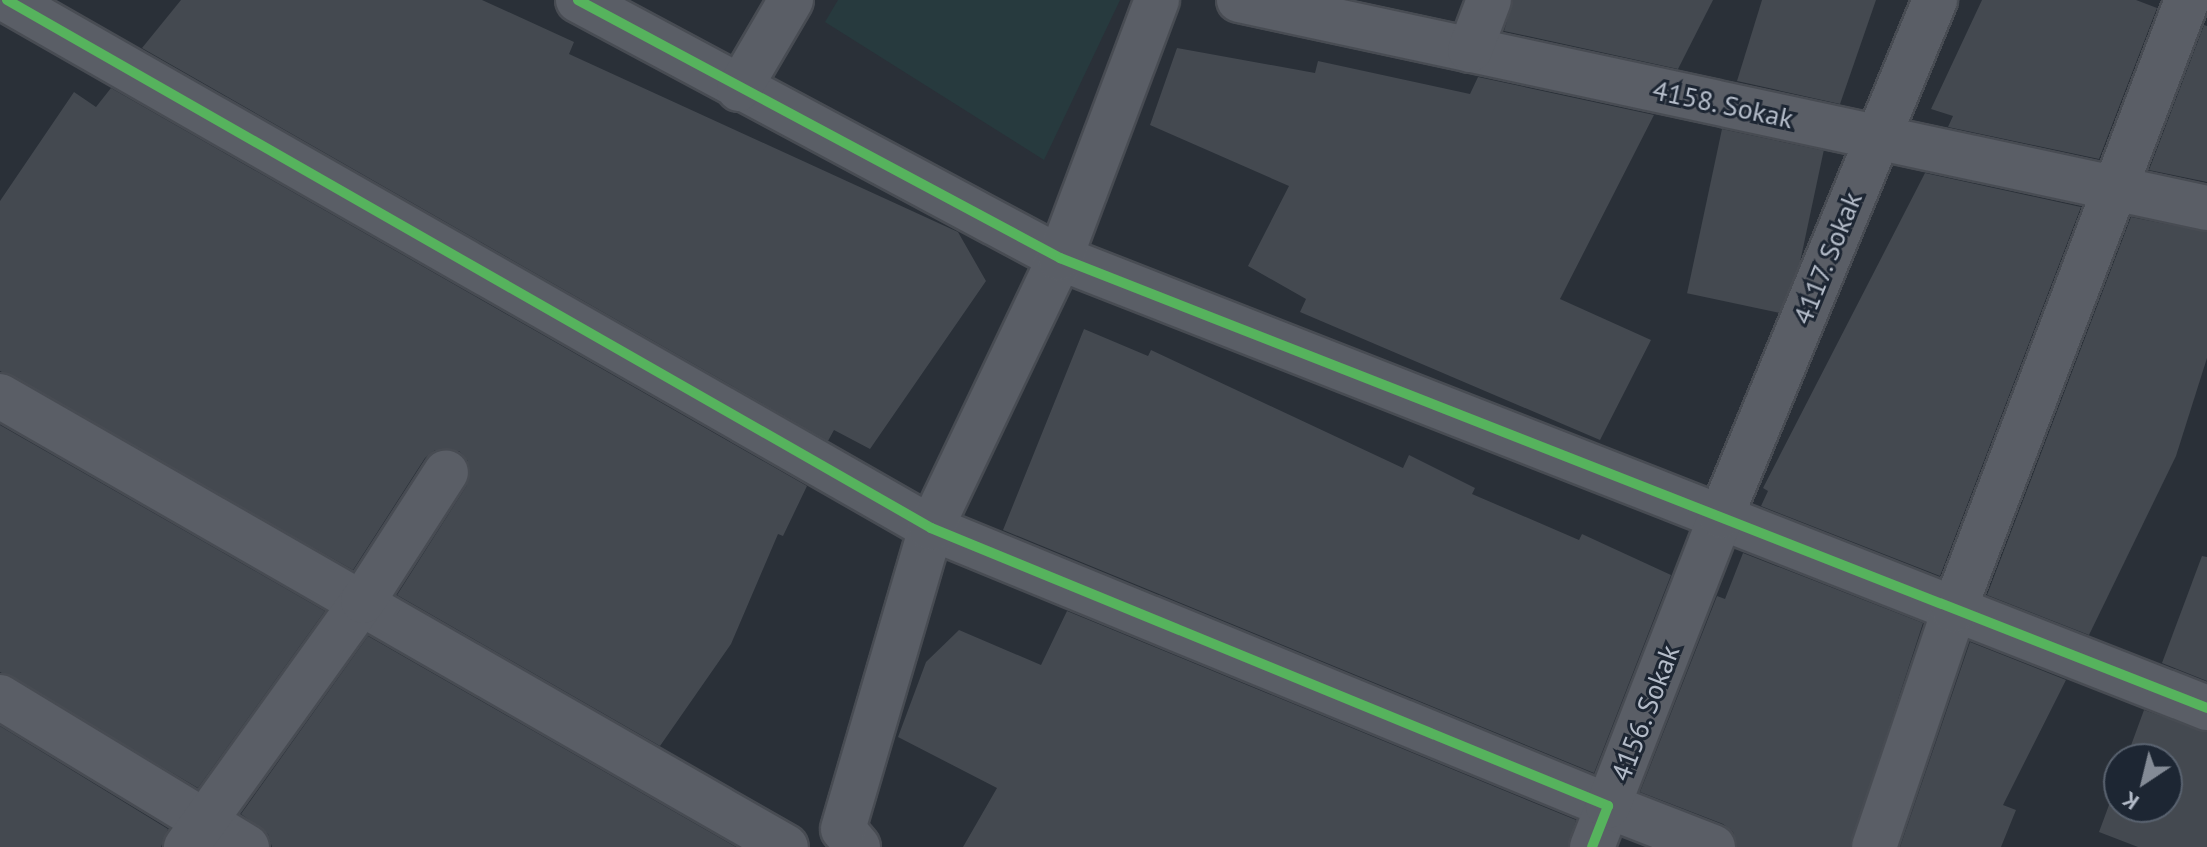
<!DOCTYPE html>
<style>
body{margin:0}
#map{position:relative;width:2207px;height:847px;overflow:hidden;background:#2a3038;font-family:"PT Sans",sans-serif}
div>[style]{position:absolute}
.green>*{inset:0;background:#273a3e}
.building>*{inset:0;background:#444950;transform-origin:0 0}
.roads{filter:drop-shadow(2px 0 #484c53) drop-shadow(-2px 0 #484c53) drop-shadow(0 2px #484c53) drop-shadow(0 -2px #484c53)}
.minor>*{height:44px;margin:-22px;padding:0 22px;transform-origin:22px;border-radius:22px;background:#5a5e66}
.cycleway>*{height:10px;margin:-5px;padding:0 5px;transform-origin:5px;border-radius:5px;background:#56b35d}
span{translate:-50% -50%;white-space:nowrap;text-align:center;line-height:1.15;-webkit-text-stroke:6px #1d2633;paint-order:stroke}
.street-label{font-size:28px;color:#b4bcc9}
.north{position:absolute;left:2103px;top:743px;width:80px;height:80px;box-sizing:border-box;background:#1d2633;border:2px solid #59626f;border-radius:50%;rotate:215deg;font-size:22px;font-weight:700;line-height:32px;text-align:center;color:#b4bcc9}
.north::after{content:'';display:block;margin:auto;width:28px;height:36px;background:#848b96;clip-path:polygon(50% 0,100% 100%,50% 72%,0 100%)}
</style>
<div id="map">
<div class="green">
<i style="clip-path:polygon(838px 0,1120px 0,1044px 160px,825px 22px)"></i>
</div>
<div class="building">
<i style="clip-path:polygon(181px 0,482px 0,574px 42px,569px 54px,958px 232px,986px 281px,870px 449px,834px 430px,828px 441px,142px 48px)"></i>
<i style="clip-path:polygon(1513px 0,1713px 0,1678px 69px,1504px 31px)"></i>
<i style="clip-path:polygon(1762px 0,1876px 0,1840px 104px,1737px 81px)"></i>
<i style="clip-path:polygon(1982px 0,2136px 0,2157px 8px,2099px 159px,1948px 127px,1953px 116px,1931px 109px)"></i>
<i style="clip-path:polygon(2204px 25px,2207px 26px,2207px 182px,2149px 170px)"></i>
<i style="clip-path:polygon(1177px 48px,1315px 73px,1318px 61px,1470px 94px,1478px 77px,1654px 115px,1560px 299px,1651px 340px,1600px 440px,1300px 312px,1306px 299px,1248px 266px,1289px 186px,1150px 125px)"></i>
<i style="clip-path:polygon(111px 88px,807px 486px,783px 536px,778px 534px,731px 644px,660px 746px,397px 595px,467px 485px,468px 461px,459px 451px,435px 450px,425px 458px,353px 570px,0 371px,0 201px,74px 92px,96px 107px)"></i>
<i style="left:1722px;top:129px;width:104px;height:168px;rotate:12deg"></i>
<i style="clip-path:polygon(1925px 173px,2081px 207px,1940px 576px,1761px 506px,1768px 491px,1763px 488px)"></i>
<i style="clip-path:polygon(2131px 217px,2207px 232px,2207px 358px,2176px 456px,2089px 635px,1987px 595px)"></i>
<i style="clip-path:polygon(1084px 329px,1148px 356px,1151px 350px,1403px 468px,1409px 455px,1475px 488px,1472px 494px,1579px 540px,1582px 534px,1671px 575px,1594px 773px,1003px 530px)"></i>
<i style="clip-path:polygon(0 425px,325px 611px,198px 788px,0 672px)"></i>
<i style="clip-path:polygon(1743px 553px,1923px 623px,1850px 847px,1737px 847px,1733px 832px,1723px 824px,1640px 792px,1717px 596px,1725px 599px)"></i>
<i style="clip-path:polygon(2202px 556px,2207px 557px,2207px 681px,2162px 663px)"></i>
<i style="clip-path:polygon(1067px 611px,1576px 820px,1568px 847px,963px 847px,997px 788px,898px 737px,926px 662px,959px 630px,1041px 665px)"></i>
<i style="clip-path:polygon(368px 636px,736px 847px,272px 847px,268px 834px,241px 814px)"></i>
<i style="clip-path:polygon(1970px 642px,2066px 680px,2003px 805px,2016px 810px,2001px 847px,1900px 847px)"></i>
<i style="clip-path:polygon(2144px 710px,2207px 732px,2207px 847px,2138px 847px,2099px 832px,2119px 778px,2119px 807px,2167px 807px,2167px 759px,2126px 759px)"></i>
<i style="clip-path:polygon(0 726px,168px 829px,161px 847px,0 847px)"></i>
</div>
<div class="roads">
<div class="minor">
<i style="left:7px;top:0;width:1064px;rotate:29.74deg"></i>
<i style="left:931px;top:528px;width:732px;rotate:22.32deg"></i>
<i style="left:1608px;top:806px;width:44px;rotate:111.3deg"></i>
<i style="left:578px;top:0;width:547px;rotate:28.16deg"></i>
<i style="left:1060px;top:258px;width:1232px;rotate:21.42deg"></i>
<i style="left:1239px;top:0;width:990px;rotate:12.13deg"></i>
<i style="left:1470px;top:50px;width:53px;rotate:-69.2deg"></i>
<i style="left:739px;top:89px;width:103px;rotate:-59.7deg"></i>
<i style="left:0;top:396px;width:906px;rotate:29.85deg"></i>
<i style="left:0;top:697px;width:289px;rotate:31.3deg"></i>
<i style="left:186px;top:847px;width:303px;rotate:-54.3deg"></i>
<i style="left:363px;top:601px;width:153px;rotate:-57.2deg"></i>
<i style="left:858px;top:847px;width:23px;rotate:-130deg"></i>
<i style="left:843px;top:829px;width:314px;rotate:-73.7deg"></i>
<i style="left:931px;top:528px;width:299px;rotate:-64.5deg"></i>
<i style="left:1060px;top:258px;width:276px;rotate:-69.4deg"></i>
<i style="left:1713px;top:847px;width:113px;rotate:-158.7deg"></i>
<i style="left:1608px;top:806px;width:311px;rotate:-68.7deg"></i>
<i style="left:1721px;top:516px;width:559px;rotate:-67.47deg"></i>
<i style="left:1874px;top:847px;width:250px;rotate:-71.3deg"></i>
<i style="left:1954px;top:610px;width:653px;rotate:-69.09deg"></i>
</div>
</div>
<div class="cycleway">
<i style="left:7px;top:0;width:1064px;rotate:29.74deg"></i>
<i style="left:931px;top:528px;width:732px;rotate:22.32deg"></i>
<i style="left:1608px;top:806px;width:44px;rotate:111.3deg"></i>
<i style="left:578px;top:0;width:547px;rotate:28.16deg"></i>
<i style="left:1060px;top:258px;width:1232px;rotate:21.42deg"></i>
</div>
<div class="street-label">
<span style="left:1723px;top:104px;rotate:12deg">4158. Sokak</span>
<span style="left:1827px;top:258px;rotate:-68deg">4117. Sokak</span>
<span style="left:1645px;top:713px;rotate:-69deg">4156. Sokak</span>
</div>
<div class="north">K</div>
</div>
